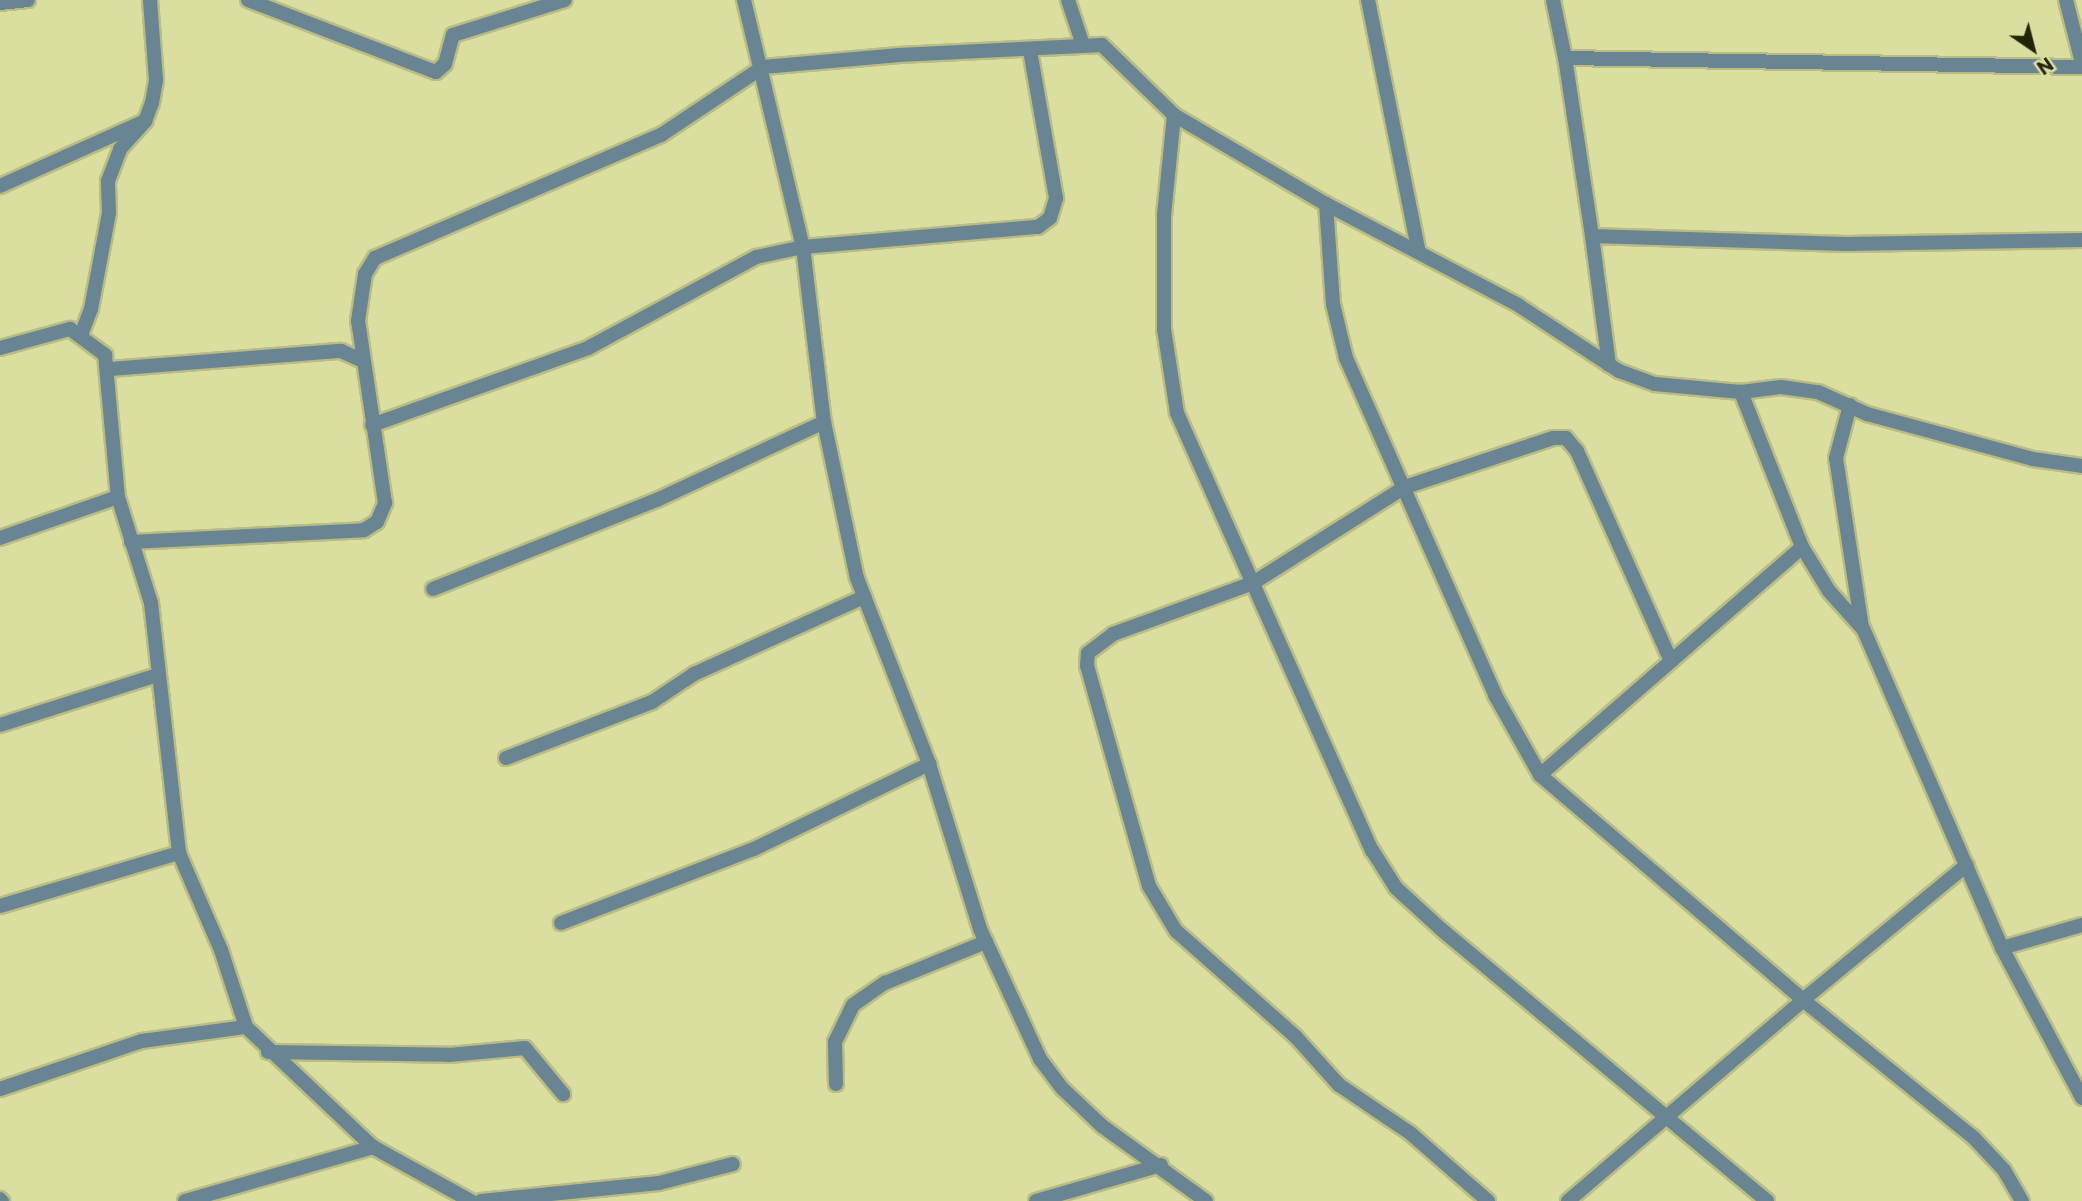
<!DOCTYPE html>
<style>
body{margin:0}
#map{position:relative;width:2082px;height:1201px;overflow:hidden;background:#dade9e;font-family:Commissioner,sans-serif}
div>[style]{position:absolute}
.roads{filter:drop-shadow(2px 0 #b9bd84) drop-shadow(-2px 0 #b9bd84) drop-shadow(0 2px #b9bd84) drop-shadow(0 -2px #b9bd84)}
.street>*{height:14px;margin:-7px;padding:0 7px;transform-origin:7px;border-radius:7px;background:#698493}
span{translate:-50% -50%;white-space:nowrap;text-align:center;line-height:1.15;-webkit-text-stroke:6px #dade9e;paint-order:stroke}
.north{position:absolute;left:1998px;top:14px;width:70px;height:70px;-webkit-text-stroke:5px #dade9e;paint-order:stroke;rotate:145deg;font-size:19px;font-weight:700;line-height:28px;text-align:center;color:#23250b}
.north::after{content:'';display:block;margin:auto;width:24px;height:32px;background:#23250b;clip-path:polygon(50% 0,100% 100%,50% 72%,0 100%)}
</style>
<div id="map">
<div class="roads">
<div class="street">
<i style="left:248px;top:0;width:201px;rotate:21deg"></i>
<i style="left:436px;top:72px;width:12px;rotate:-42deg"></i>
<i style="left:445px;top:64px;width:30px;rotate:-75deg"></i>
<i style="left:453px;top:35px;width:117px;rotate:-17.4deg"></i>
<i style="left:744px;top:0;width:254px;rotate:76.6deg"></i>
<i style="left:803px;top:247px;width:176px;rotate:83.2deg"></i>
<i style="left:824px;top:422px;width:159px;rotate:78.1deg"></i>
<i style="left:857px;top:578px;width:199px;rotate:68.8deg"></i>
<i style="left:929px;top:764px;width:173px;rotate:72.8deg"></i>
<i style="left:980px;top:929px;width:143px;rotate:65.2deg"></i>
<i style="left:1040px;top:1059px;width:38px;rotate:53deg"></i>
<i style="left:1063px;top:1089px;width:54px;rotate:43.5deg"></i>
<i style="left:1102px;top:1126px;width:128px;rotate:35.8deg"></i>
<i style="left:1068px;top:0;width:44px;rotate:71.6deg"></i>
<i style="left:1368px;top:0;width:257px;rotate:78.6deg"></i>
<i style="left:1553px;top:0;width:59px;rotate:78.3deg"></i>
<i style="left:2066px;top:0;width:65px;rotate:75.7deg"></i>
<i style="left:0;top:3px;width:28px;rotate:-6deg"></i>
<i style="left:1174px;top:115px;width:101px;rotate:95.7deg"></i>
<i style="left:1164px;top:216px;width:113px;rotate:90deg"></i>
<i style="left:1164px;top:329px;width:85px;rotate:81.2deg"></i>
<i style="left:1177px;top:413px;width:479px;rotate:66deg"></i>
<i style="left:1372px;top:850px;width:45px;rotate:57.7deg"></i>
<i style="left:1396px;top:888px;width:62px;rotate:42.4deg"></i>
<i style="left:1442px;top:930px;width:423px;rotate:39.8deg"></i>
<i style="left:0;top:186px;width:159px;rotate:-24.1deg"></i>
<i style="left:1326px;top:204px;width:100px;rotate:86deg"></i>
<i style="left:1333px;top:304px;width:56px;rotate:76.5deg"></i>
<i style="left:1346px;top:358px;width:368px;rotate:66.1deg"></i>
<i style="left:1495px;top:695px;width:92px;rotate:60.6deg"></i>
<i style="left:1540px;top:775px;width:347px;rotate:-41deg"></i>
<i style="left:1592px;top:236px;width:180px;rotate:-98.6deg"></i>
<i style="left:1565px;top:58px;width:517px;rotate:1deg"></i>
<i style="left:81px;top:335px;width:28px;rotate:-69deg"></i>
<i style="left:91px;top:309px;width:98px;rotate:-79.4deg"></i>
<i style="left:109px;top:213px;width:32px;rotate:-92deg"></i>
<i style="left:108px;top:181px;width:34px;rotate:-69deg"></i>
<i style="left:120px;top:149px;width:38px;rotate:-48deg"></i>
<i style="left:145px;top:121px;width:19px;rotate:-69deg"></i>
<i style="left:152px;top:103px;width:23px;rotate:-80deg"></i>
<i style="left:156px;top:80px;width:80px;rotate:-94.3deg"></i>
<i style="left:0;top:348px;width:73px;rotate:-15.2deg"></i>
<i style="left:70px;top:329px;width:44px;rotate:36.6deg"></i>
<i style="left:105px;top:355px;width:143px;rotate:84.8deg"></i>
<i style="left:118px;top:497px;width:111px;rotate:72.7deg"></i>
<i style="left:151px;top:603px;width:252px;rotate:83.6deg"></i>
<i style="left:179px;top:853px;width:106px;rotate:66.6deg"></i>
<i style="left:221px;top:950px;width:81px;rotate:72deg"></i>
<i style="left:246px;top:1027px;width:175px;rotate:43.4deg"></i>
<i style="left:373px;top:1147px;width:112px;rotate:28.9deg"></i>
<i style="left:1609px;top:365px;width:130px;rotate:-97.5deg"></i>
<i style="left:1592px;top:236px;width:254px;rotate:1.8deg"></i>
<i style="left:1846px;top:244px;width:236px;rotate:-1deg"></i>
<i style="left:110px;top:369px;width:232px;rotate:-4.5deg"></i>
<i style="left:341px;top:351px;width:24px;rotate:24deg"></i>
<i style="left:1850px;top:405px;width:55px;rotate:104.8deg"></i>
<i style="left:1836px;top:458px;width:171px;rotate:81.3deg"></i>
<i style="left:372px;top:425px;width:229px;rotate:-19.6deg"></i>
<i style="left:588px;top:348px;width:191px;rotate:-28.4deg"></i>
<i style="left:756px;top:257px;width:48px;rotate:-12deg"></i>
<i style="left:803px;top:247px;width:236px;rotate:-4.9deg"></i>
<i style="left:1038px;top:227px;width:15px;rotate:-37deg"></i>
<i style="left:1050px;top:218px;width:21px;rotate:-73deg"></i>
<i style="left:1056px;top:198px;width:150px;rotate:-100deg"></i>
<i style="left:0;top:538px;width:125px;rotate:-19.2deg"></i>
<i style="left:131px;top:542px;width:233px;rotate:-2.9deg"></i>
<i style="left:364px;top:530px;width:15px;rotate:-32deg"></i>
<i style="left:377px;top:522px;width:21px;rotate:-67deg"></i>
<i style="left:385px;top:503px;width:184px;rotate:-98.4deg"></i>
<i style="left:358px;top:321px;width:48px;rotate:-81.5deg"></i>
<i style="left:365px;top:274px;width:19px;rotate:-58deg"></i>
<i style="left:375px;top:258px;width:311px;rotate:-23.3deg"></i>
<i style="left:661px;top:135px;width:123px;rotate:-33.7deg"></i>
<i style="left:763px;top:67px;width:137px;rotate:-5deg"></i>
<i style="left:899px;top:55px;width:203px;rotate:-2.8deg"></i>
<i style="left:1102px;top:45px;width:100px;rotate:44.2deg"></i>
<i style="left:1174px;top:115px;width:176px;rotate:30.4deg"></i>
<i style="left:1326px;top:204px;width:217px;rotate:27.7deg"></i>
<i style="left:1518px;top:305px;width:121px;rotate:33.2deg"></i>
<i style="left:1619px;top:371px;width:38px;rotate:20deg"></i>
<i style="left:1655px;top:384px;width:86px;rotate:5.3deg"></i>
<i style="left:433px;top:589px;width:241px;rotate:-21.7deg"></i>
<i style="left:657px;top:500px;width:184px;rotate:-25deg"></i>
<i style="left:0;top:725px;width:166px;rotate:-17.6deg"></i>
<i style="left:506px;top:758px;width:156px;rotate:-21deg"></i>
<i style="left:652px;top:702px;width:50px;rotate:-33.7deg"></i>
<i style="left:694px;top:674px;width:187px;rotate:-24.4deg"></i>
<i style="left:1540px;top:775px;width:346px;rotate:40.5deg"></i>
<i style="left:1803px;top:1000px;width:212px;rotate:-39.5deg"></i>
<i style="left:0;top:906px;width:187px;rotate:-16.5deg"></i>
<i style="left:561px;top:923px;width:207px;rotate:-21deg"></i>
<i style="left:754px;top:849px;width:195px;rotate:-25.9deg"></i>
<i style="left:2082px;top:925px;width:83px;rotate:164deg"></i>
<i style="left:2002px;top:948px;width:170px;rotate:61.9deg"></i>
<i style="left:2002px;top:948px;width:348px;rotate:-113.5deg"></i>
<i style="left:1863px;top:629px;width:51px;rotate:-131.8deg"></i>
<i style="left:1829px;top:591px;width:52px;rotate:-121.5deg"></i>
<i style="left:1802px;top:547px;width:167px;rotate:-111.5deg"></i>
<i style="left:1741px;top:392px;width:40px;rotate:-7.1deg"></i>
<i style="left:1781px;top:387px;width:37px;rotate:8deg"></i>
<i style="left:1818px;top:392px;width:54px;rotate:24.2deg"></i>
<i style="left:1867px;top:414px;width:172px;rotate:15.2deg"></i>
<i style="left:2033px;top:459px;width:49px;rotate:8.1deg"></i>
<i style="left:268px;top:1052px;width:181px;rotate:0.9deg"></i>
<i style="left:449px;top:1055px;width:76px;rotate:-5.3deg"></i>
<i style="left:525px;top:1048px;width:60px;rotate:50.4deg"></i>
<i style="left:836px;top:1084px;width:42px;rotate:-91.4deg"></i>
<i style="left:835px;top:1042px;width:41px;rotate:-64.1deg"></i>
<i style="left:853px;top:1005px;width:39px;rotate:-35deg"></i>
<i style="left:885px;top:983px;width:109px;rotate:-22.1deg"></i>
<i style="left:0;top:1089px;width:150px;rotate:-18.7deg"></i>
<i style="left:142px;top:1041px;width:105px;rotate:-7.7deg"></i>
<i style="left:0;top:1199px;width:3px;rotate:45deg"></i>
<i style="left:185px;top:1201px;width:196px;rotate:-16deg"></i>
<i style="left:481px;top:1201px;width:179px;rotate:-5.8deg"></i>
<i style="left:659px;top:1183px;width:76px;rotate:-14.4deg"></i>
<i style="left:1036px;top:1201px;width:130px;rotate:-16.1deg"></i>
<i style="left:1488px;top:1201px;width:103px;rotate:-138.9deg"></i>
<i style="left:1410px;top:1133px;width:86px;rotate:-145.9deg"></i>
<i style="left:1339px;top:1085px;width:64px;rotate:-131.9deg"></i>
<i style="left:1296px;top:1037px;width:160px;rotate:-138.5deg"></i>
<i style="left:1176px;top:931px;width:52px;rotate:-121deg"></i>
<i style="left:1149px;top:886px;width:229px;rotate:-105.7deg"></i>
<i style="left:1087px;top:666px;width:13px;rotate:-86deg"></i>
<i style="left:1088px;top:653px;width:31px;rotate:-37deg"></i>
<i style="left:1113px;top:634px;width:149px;rotate:-20deg"></i>
<i style="left:1253px;top:583px;width:180px;rotate:-32.3deg"></i>
<i style="left:1405px;top:487px;width:156px;rotate:-18.3deg"></i>
<i style="left:1553px;top:438px;width:13px"></i>
<i style="left:1566px;top:438px;width:17px;rotate:50deg"></i>
<i style="left:1577px;top:451px;width:230px;rotate:65.9deg"></i>
<i style="left:1568px;top:1201px;width:309px;rotate:-40.5deg"></i>
<i style="left:1803px;top:1000px;width:218px;rotate:38.9deg"></i>
<i style="left:1973px;top:1137px;width:45px;rotate:46.8deg"></i>
<i style="left:2004px;top:1170px;width:36px;rotate:60deg"></i>
</div>
</div>
<div class="north">N</div>
</div>
